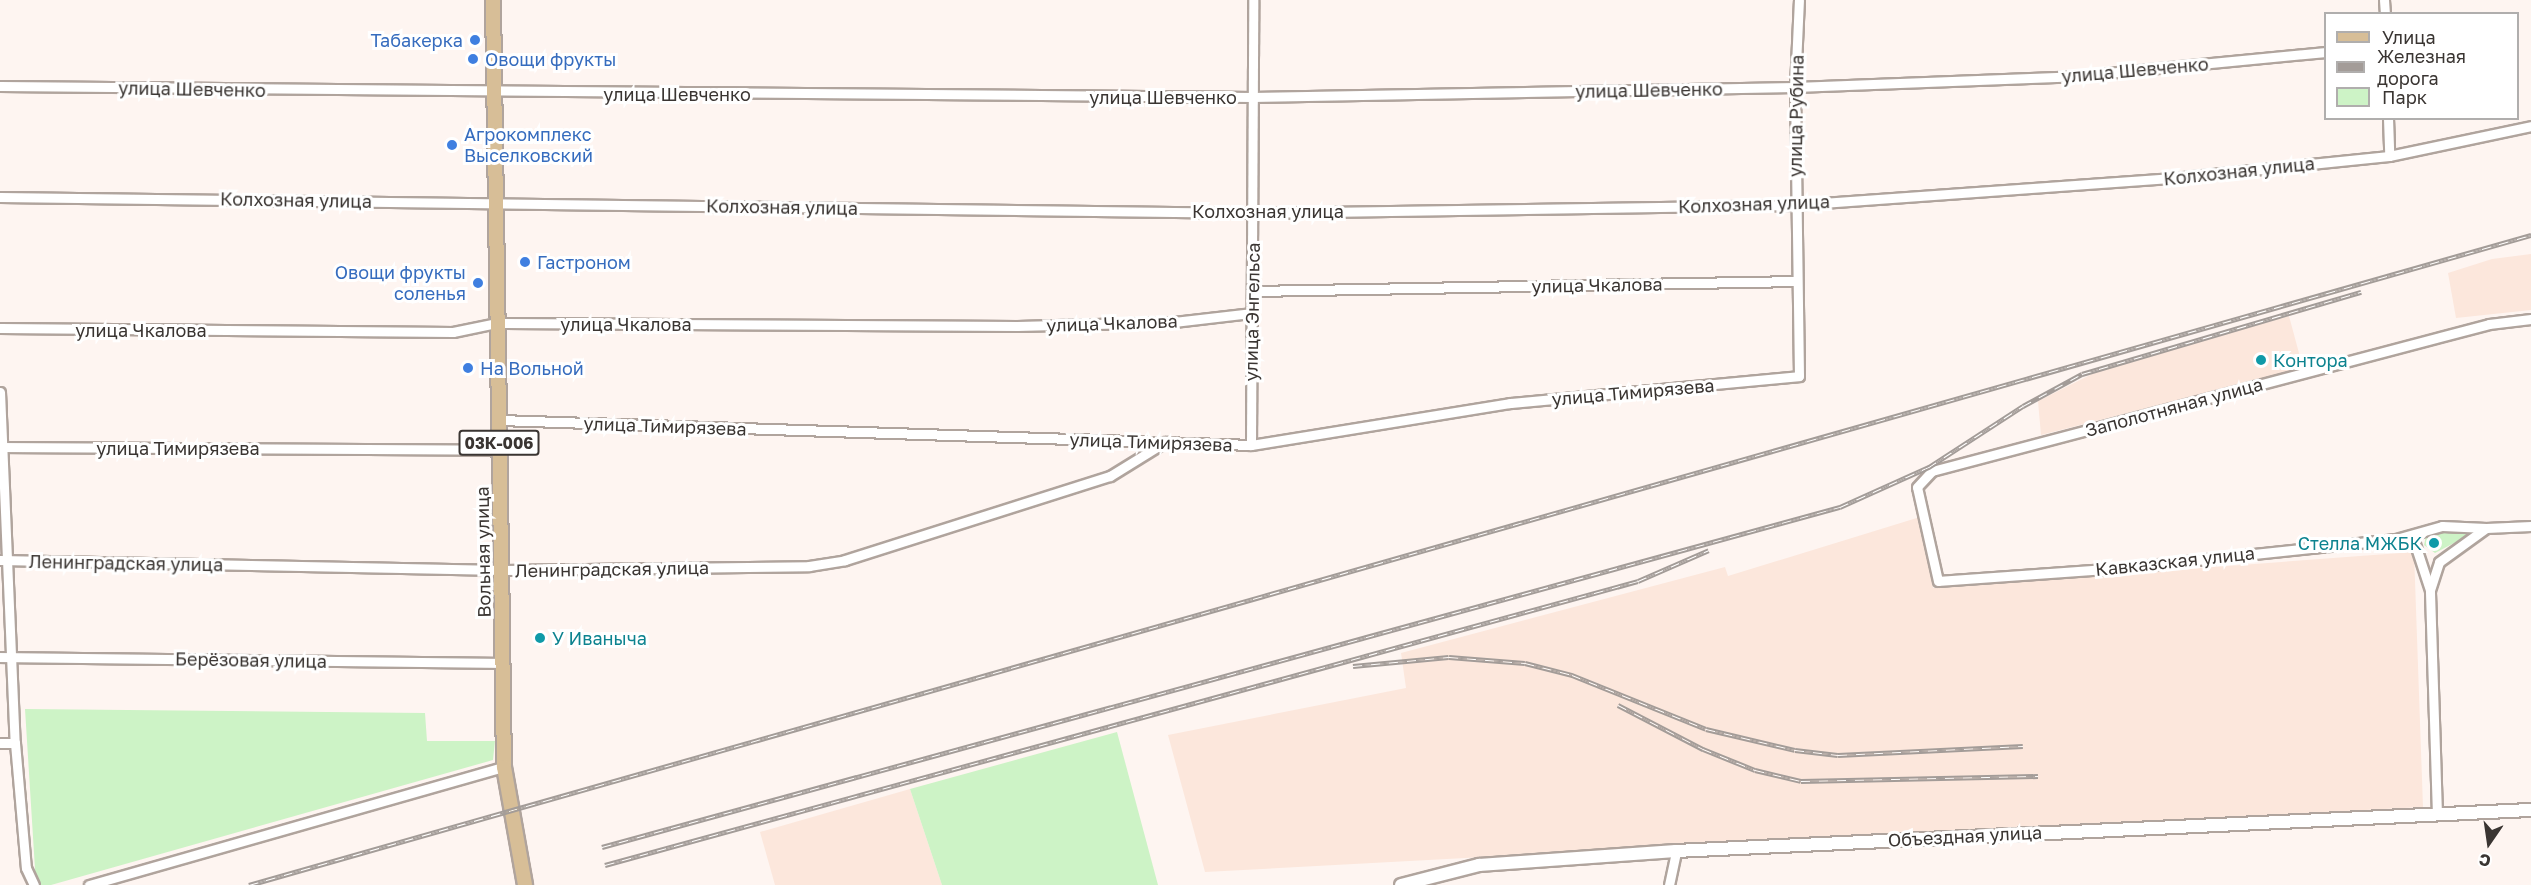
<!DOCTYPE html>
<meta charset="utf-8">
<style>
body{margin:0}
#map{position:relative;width:2531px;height:885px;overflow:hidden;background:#fef5f1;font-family:"Golos Text",sans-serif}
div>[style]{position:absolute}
.built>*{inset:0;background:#fce7dc}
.green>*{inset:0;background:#cdf3c6}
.roads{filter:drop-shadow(2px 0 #b0a49d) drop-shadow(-2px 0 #b0a49d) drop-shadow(0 2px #b0a49d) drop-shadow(0 -2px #b0a49d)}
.street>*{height:9px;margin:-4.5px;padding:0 4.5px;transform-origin:4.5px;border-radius:4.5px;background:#fff}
.secondary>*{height:12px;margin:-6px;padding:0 6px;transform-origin:6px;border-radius:6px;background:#fff}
.primary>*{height:14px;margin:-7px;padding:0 7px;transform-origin:7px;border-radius:7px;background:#d7be97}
.rail>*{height:5px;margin-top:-2.5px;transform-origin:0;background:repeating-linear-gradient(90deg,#fff 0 9px,#a39c98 0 18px);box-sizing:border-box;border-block:2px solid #a39c98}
.dots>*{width:16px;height:16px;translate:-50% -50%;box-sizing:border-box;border:3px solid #fff;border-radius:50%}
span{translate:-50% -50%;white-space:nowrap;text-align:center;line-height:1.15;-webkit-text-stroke:6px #fff;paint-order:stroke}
.shield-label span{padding:2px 4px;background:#fff;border:2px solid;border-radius:4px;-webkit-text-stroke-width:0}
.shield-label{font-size:16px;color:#3a3532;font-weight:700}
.shop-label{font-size:18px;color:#366cbe}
.right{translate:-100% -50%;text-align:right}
.left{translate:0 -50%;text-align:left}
.street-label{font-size:18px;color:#3a3532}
.culture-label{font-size:18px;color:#0d838f}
.legend{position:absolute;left:2324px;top:12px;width:195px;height:108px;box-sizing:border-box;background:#fff;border:2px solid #b0aead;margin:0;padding:8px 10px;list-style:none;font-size:18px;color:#3a3532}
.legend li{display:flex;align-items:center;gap:12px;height:30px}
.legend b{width:30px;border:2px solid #b0aead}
.north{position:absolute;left:2459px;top:813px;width:60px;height:60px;-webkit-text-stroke:4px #fff;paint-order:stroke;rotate:193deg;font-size:16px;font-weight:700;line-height:24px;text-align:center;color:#3a3532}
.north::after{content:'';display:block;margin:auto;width:21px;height:27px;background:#3a3532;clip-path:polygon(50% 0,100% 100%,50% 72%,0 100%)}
</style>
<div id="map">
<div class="built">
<i style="clip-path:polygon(2531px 254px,2531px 310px,2456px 318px,2448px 273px,2492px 259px)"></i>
<i style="clip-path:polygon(2289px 316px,2303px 368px,2041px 435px,2038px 401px,2102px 369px)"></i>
<i style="clip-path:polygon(1920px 517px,1933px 588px,2414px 552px,2423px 807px,1205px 872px,1168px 735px,1406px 688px,1401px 653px,1725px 567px,1728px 576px)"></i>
<i style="clip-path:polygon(910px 789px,942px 885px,775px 885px,760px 832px)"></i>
</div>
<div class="green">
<i style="clip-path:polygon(2473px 529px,2475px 532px,2435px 553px,2424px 545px,2426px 536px,2435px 532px)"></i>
<i style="clip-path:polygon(25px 709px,425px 713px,427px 741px,495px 741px,493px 760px,51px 885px,36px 885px)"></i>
<i style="clip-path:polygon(1117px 732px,1158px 885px,942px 885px,910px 789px)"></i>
</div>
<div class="roads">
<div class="street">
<i style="left:2384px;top:0;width:14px;rotate:86deg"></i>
<i style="left:0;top:86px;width:1252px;rotate:0.5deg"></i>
<i style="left:1252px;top:97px;width:543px;rotate:-1.06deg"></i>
<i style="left:1795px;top:87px;width:281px;rotate:-2.2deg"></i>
<i style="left:2076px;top:76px;width:251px;rotate:-5.5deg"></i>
<i style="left:2388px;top:118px;width:38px;rotate:88deg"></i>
<i style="left:0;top:197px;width:1254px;rotate:0.73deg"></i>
<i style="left:1254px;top:213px;width:541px;rotate:-0.85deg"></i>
<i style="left:1795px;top:205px;width:389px;rotate:-4.1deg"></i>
<i style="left:2183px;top:177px;width:207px;rotate:-5.8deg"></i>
<i style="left:2389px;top:156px;width:145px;rotate:-11.9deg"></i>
<i style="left:1253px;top:291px;width:544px;rotate:-1.05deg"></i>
<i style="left:0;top:328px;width:453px;rotate:0.5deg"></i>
<i style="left:453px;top:332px;width:45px;rotate:-11.6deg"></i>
<i style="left:497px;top:323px;width:520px;rotate:0.33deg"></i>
<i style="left:1017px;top:326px;width:157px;rotate:-1.5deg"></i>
<i style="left:1174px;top:322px;width:79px;rotate:-6.6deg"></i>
<i style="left:0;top:392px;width:351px;rotate:87.6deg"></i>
<i style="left:15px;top:743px;width:125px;rotate:85deg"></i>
<i style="left:26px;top:868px;width:19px;rotate:65deg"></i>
<i style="left:499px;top:420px;width:752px;rotate:1.9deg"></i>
<i style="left:1251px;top:445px;width:262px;rotate:-9.2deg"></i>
<i style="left:1510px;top:403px;width:290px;rotate:-5.3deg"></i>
<i style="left:1799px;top:376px;width:289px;rotate:-90.8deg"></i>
<i style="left:1795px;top:87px;width:87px;rotate:-87.4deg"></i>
<i style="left:1251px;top:445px;width:445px;rotate:-89.7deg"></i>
<i style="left:0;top:447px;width:499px;rotate:0.3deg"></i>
<i style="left:2486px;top:528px;width:44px;rotate:-177.4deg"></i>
<i style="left:2442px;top:526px;width:48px;rotate:164.2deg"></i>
<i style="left:2396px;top:539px;width:279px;rotate:174deg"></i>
<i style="left:2119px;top:568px;width:181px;rotate:175.9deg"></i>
<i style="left:1938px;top:581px;width:96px;rotate:-102.6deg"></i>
<i style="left:1917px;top:487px;width:22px;rotate:-47deg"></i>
<i style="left:1932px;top:471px;width:576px;rotate:-14.78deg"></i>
<i style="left:2489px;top:324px;width:42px;rotate:-6.8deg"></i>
<i style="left:2412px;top:535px;width:58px;rotate:71.9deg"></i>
<i style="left:0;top:560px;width:502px;rotate:1.14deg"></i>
<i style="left:502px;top:570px;width:307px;rotate:-0.7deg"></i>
<i style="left:809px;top:566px;width:36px;rotate:-9deg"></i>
<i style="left:845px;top:560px;width:278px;rotate:-17.6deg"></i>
<i style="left:1110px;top:476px;width:65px;rotate:-31.7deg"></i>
<i style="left:0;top:657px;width:502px;rotate:0.68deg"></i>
<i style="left:0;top:743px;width:15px"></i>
<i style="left:2437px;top:815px;width:225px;rotate:-91.8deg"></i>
<i style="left:2430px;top:590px;width:29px;rotate:-72deg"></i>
<i style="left:2439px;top:562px;width:58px;rotate:-35.9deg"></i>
<i style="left:2486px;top:528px;width:45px;rotate:-2.5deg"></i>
<i style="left:89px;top:885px;width:431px;rotate:-15.9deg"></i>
<i style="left:1669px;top:885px;width:35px;rotate:-78deg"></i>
</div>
<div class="secondary">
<i style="left:1401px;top:885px;width:81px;rotate:-14.4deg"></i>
<i style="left:1479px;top:865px;width:197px;rotate:-4.1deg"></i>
<i style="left:1676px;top:851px;width:856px;rotate:-2.75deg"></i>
</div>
<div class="primary">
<i style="left:493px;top:0;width:767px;rotate:89.18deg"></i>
<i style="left:504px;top:767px;width:120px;rotate:79.9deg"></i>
</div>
</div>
<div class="rail">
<i style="left:1353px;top:666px;width:96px;rotate:-5.4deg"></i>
<i style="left:1449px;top:657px;width:76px;rotate:4.5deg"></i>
<i style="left:1525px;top:663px;width:49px;rotate:14.3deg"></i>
<i style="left:1572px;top:675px;width:144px;rotate:21.9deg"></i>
<i style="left:1706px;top:729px;width:91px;rotate:13.3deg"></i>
<i style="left:1795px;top:750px;width:43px;rotate:6.6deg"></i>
<i style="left:1838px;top:755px;width:185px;rotate:-2.8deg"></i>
<i style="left:1618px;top:705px;width:96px;rotate:27.4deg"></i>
<i style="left:1703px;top:749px;width:56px;rotate:22deg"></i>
<i style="left:1755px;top:770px;width:47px;rotate:13.4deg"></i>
<i style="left:1801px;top:781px;width:237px;rotate:-1.2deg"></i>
<i style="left:602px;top:847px;width:1284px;rotate:-15.36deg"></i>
<i style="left:1840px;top:507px;width:98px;rotate:-24.2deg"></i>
<i style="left:1929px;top:467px;width:112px;rotate:-33deg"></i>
<i style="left:2023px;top:406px;width:67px;rotate:-28.5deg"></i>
<i style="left:2082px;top:374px;width:291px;rotate:-16.4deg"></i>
<i style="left:605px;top:865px;width:1071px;rotate:-15.37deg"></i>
<i style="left:1638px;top:581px;width:77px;rotate:-23.6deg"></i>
<i style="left:249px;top:885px;width:2373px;rotate:-15.9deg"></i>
</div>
<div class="dots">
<i style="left:475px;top:40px;background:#3f7fe0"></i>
<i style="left:473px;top:59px;background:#3f7fe0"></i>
<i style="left:452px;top:145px;background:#3f7fe0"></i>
<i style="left:525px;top:262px;background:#3f7fe0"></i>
<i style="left:478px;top:283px;background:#3f7fe0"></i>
<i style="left:2261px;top:360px;background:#0f9aa8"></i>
<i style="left:468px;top:368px;background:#3f7fe0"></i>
<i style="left:2434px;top:543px;background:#0f9aa8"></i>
<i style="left:540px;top:638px;background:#0f9aa8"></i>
</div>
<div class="shield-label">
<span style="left:499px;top:443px">03К-006</span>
</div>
<div class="shop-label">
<span class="right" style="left:463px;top:40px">Табакерка</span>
<span class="left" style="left:485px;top:59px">Овощи фрукты</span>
<span class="left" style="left:464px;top:145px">Агрокомплекс<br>Выселковский</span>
<span class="left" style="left:537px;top:262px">Гастроном</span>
<span class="right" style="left:466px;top:283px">Овощи фрукты<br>соленья</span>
<span class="left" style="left:480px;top:368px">На Вольной</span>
</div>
<div class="street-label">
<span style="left:2135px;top:70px;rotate:-5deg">улица Шевченко</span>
<span style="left:192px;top:89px;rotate:1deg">улица Шевченко</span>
<span style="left:1649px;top:90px;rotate:-1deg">улица Шевченко</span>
<span style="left:677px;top:94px">улица Шевченко</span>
<span style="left:1163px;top:97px">улица Шевченко</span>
<span style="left:1796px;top:116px;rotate:-89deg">улица Рубина</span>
<span style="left:2239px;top:171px;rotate:-6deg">Колхозная улица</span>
<span style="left:296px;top:200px;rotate:1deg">Колхозная улица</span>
<span style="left:1754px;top:204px;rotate:-2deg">Колхозная улица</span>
<span style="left:782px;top:207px;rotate:1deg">Колхозная улица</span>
<span style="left:1268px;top:211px">Колхозная улица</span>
<span style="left:1597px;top:285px;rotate:-1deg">улица Чкалова</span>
<span style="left:1252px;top:312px;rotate:-89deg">улица Энгельса</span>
<span style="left:1112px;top:323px;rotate:-2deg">улица Чкалова</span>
<span style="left:626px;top:324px">улица Чкалова</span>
<span style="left:141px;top:330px">улица Чкалова</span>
<span style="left:1633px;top:392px;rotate:-5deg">улица Тимирязева</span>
<span style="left:2174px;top:407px;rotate:-15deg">Заполотняная улица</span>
<span style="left:665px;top:426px;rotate:2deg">улица Тимирязева</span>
<span style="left:1151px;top:442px;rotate:2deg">улица Тимирязева</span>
<span style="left:178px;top:448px">улица Тимирязева</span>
<span style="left:483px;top:552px;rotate:-91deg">Вольная улица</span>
<span style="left:2175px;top:561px;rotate:-6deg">Кавказская улица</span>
<span style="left:126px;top:563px;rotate:1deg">Ленинградская улица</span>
<span style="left:612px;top:569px;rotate:-1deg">Ленинградская улица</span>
<span style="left:251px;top:660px;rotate:1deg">Берёзовая улица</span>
<span style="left:1965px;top:836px;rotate:-3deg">Объездная улица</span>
</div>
<div class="culture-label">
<span class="left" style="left:2273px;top:360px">Контора</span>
<span class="right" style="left:2422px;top:543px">Стелла МЖБК</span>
<span class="left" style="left:552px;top:638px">У Иваныча</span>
</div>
<ul class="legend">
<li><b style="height:8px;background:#d7be97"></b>Улица</li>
<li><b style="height:8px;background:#a39c98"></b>Железная дорога</li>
<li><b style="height:16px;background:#cdf3c6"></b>Парк</li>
</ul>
<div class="north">С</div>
</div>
